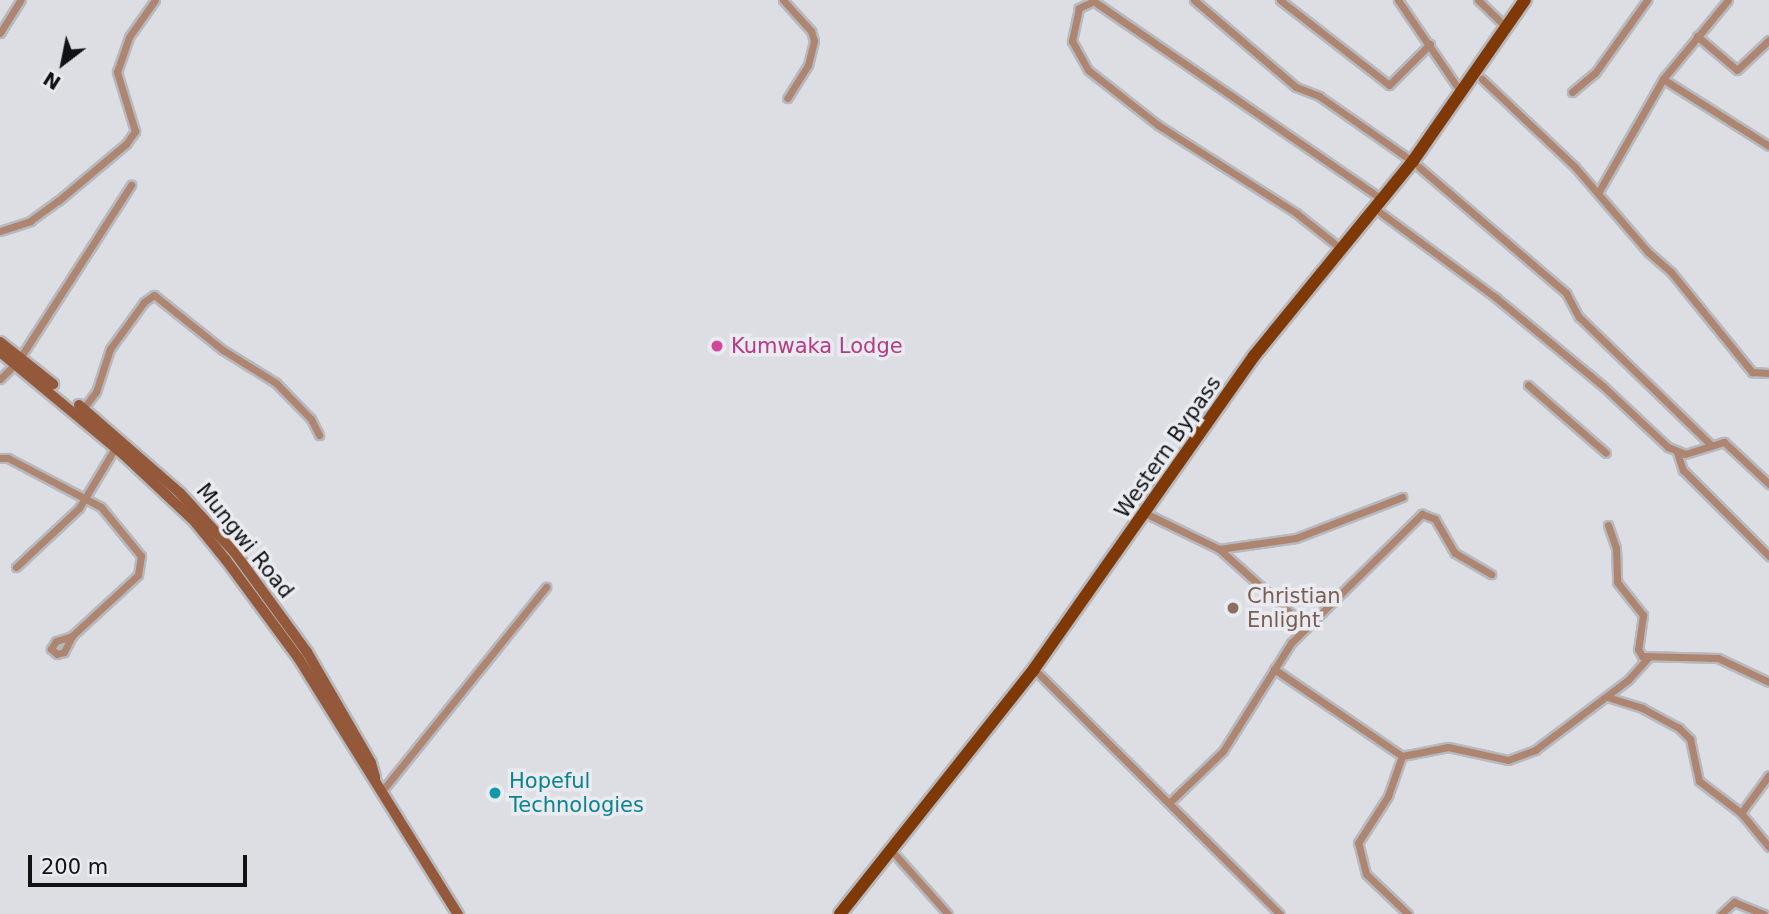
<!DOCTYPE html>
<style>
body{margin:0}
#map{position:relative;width:1769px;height:914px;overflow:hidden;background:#dcdee3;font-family:"DejaVu Sans",sans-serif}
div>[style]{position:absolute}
.roads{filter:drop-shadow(2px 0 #b7b9be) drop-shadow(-2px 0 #b7b9be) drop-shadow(0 2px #b7b9be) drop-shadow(0 -2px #b7b9be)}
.minor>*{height:7px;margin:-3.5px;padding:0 3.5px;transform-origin:3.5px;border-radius:3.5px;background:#ae8570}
.secondary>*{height:10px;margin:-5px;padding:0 5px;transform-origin:5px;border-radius:5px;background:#93593a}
.primary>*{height:12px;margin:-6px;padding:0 6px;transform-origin:6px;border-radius:6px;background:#7f3907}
.dots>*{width:19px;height:19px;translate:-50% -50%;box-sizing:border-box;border:4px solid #eaebf0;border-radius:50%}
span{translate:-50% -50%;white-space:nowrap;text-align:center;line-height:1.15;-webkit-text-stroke:7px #eaebf0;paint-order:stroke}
.hotel-label{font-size:21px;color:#b23c85}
.left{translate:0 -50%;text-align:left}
.street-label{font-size:21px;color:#111214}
.education-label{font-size:21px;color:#785e54}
.culture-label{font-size:21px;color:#0d838f}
.north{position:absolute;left:28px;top:28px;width:70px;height:70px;-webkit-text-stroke:5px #eaebf0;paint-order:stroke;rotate:212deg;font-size:19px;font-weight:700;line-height:28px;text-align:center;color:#111214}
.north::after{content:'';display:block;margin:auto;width:24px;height:32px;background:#111214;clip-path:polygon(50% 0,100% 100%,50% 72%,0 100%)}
.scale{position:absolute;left:28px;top:855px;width:219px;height:32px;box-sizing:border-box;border:4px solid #111214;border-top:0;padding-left:9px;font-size:21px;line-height:24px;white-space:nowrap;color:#111214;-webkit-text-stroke:5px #eaebf0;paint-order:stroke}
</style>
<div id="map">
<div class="roads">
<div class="minor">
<i style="left:783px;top:0;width:42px;rotate:47.9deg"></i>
<i style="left:811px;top:31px;width:10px;rotate:73deg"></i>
<i style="left:814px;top:41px;width:25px;rotate:104deg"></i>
<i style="left:808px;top:65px;width:39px;rotate:122deg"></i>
<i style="left:1092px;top:0;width:345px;rotate:34.5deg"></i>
<i style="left:1194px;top:0;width:134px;rotate:40.5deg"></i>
<i style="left:1296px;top:87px;width:25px;rotate:21deg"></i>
<i style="left:1319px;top:96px;width:108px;rotate:34.9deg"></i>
<i style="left:1280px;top:0;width:138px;rotate:37.9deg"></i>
<i style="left:1389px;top:85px;width:58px;rotate:-45deg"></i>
<i style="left:1398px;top:0;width:107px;rotate:55.7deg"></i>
<i style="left:1478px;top:0;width:32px;rotate:44deg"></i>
<i style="left:1094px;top:1px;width:17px;rotate:155deg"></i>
<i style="left:1079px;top:8px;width:34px;rotate:102deg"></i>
<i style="left:1072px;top:41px;width:33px;rotate:61deg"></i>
<i style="left:1088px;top:70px;width:89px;rotate:38.2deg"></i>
<i style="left:1158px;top:125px;width:164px;rotate:32.5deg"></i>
<i style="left:1296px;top:213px;width:50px;rotate:38.5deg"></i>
<i style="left:0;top:33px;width:39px;rotate:-58deg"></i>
<i style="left:1697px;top:36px;width:52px;rotate:40.4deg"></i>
<i style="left:1737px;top:70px;width:44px;rotate:-43.2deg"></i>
<i style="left:1482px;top:79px;width:128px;rotate:43.4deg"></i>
<i style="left:1575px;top:167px;width:112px;rotate:49.3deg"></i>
<i style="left:1648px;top:252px;width:30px;rotate:41deg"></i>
<i style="left:1671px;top:272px;width:129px;rotate:51deg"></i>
<i style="left:1752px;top:372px;width:17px;rotate:3deg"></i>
<i style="left:1663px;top:79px;width:125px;rotate:32.3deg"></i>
<i style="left:1572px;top:92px;width:30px;rotate:-40deg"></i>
<i style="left:1595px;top:73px;width:90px;rotate:-54.5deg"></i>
<i style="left:1419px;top:167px;width:194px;rotate:40.6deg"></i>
<i style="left:1566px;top:293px;width:27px;rotate:62deg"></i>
<i style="left:1579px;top:317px;width:184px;rotate:44.1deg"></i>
<i style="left:1598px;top:193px;width:131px;rotate:-60.3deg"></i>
<i style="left:1663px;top:79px;width:102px;rotate:-50.6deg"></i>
<i style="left:1381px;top:213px;width:142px;rotate:36.4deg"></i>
<i style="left:1495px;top:297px;width:141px;rotate:39.5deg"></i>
<i style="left:1604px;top:387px;width:88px;rotate:43.2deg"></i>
<i style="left:1668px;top:447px;width:18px;rotate:22deg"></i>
<i style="left:1685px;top:454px;width:41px;rotate:-17.1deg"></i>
<i style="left:1724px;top:442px;width:62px;rotate:43deg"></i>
<i style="left:0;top:231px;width:32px;rotate:-18deg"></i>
<i style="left:30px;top:221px;width:34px;rotate:-36deg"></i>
<i style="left:58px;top:201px;width:89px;rotate:-40deg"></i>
<i style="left:126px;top:144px;width:16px;rotate:-55deg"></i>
<i style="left:135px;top:131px;width:62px;rotate:-107deg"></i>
<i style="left:117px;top:72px;width:37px;rotate:-71deg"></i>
<i style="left:129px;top:37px;width:45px;rotate:-54.9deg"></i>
<i style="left:20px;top:358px;width:206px;rotate:-57.3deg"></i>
<i style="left:0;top:379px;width:21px;rotate:-45deg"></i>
<i style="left:1528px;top:385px;width:103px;rotate:41.1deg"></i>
<i style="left:83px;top:409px;width:21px;rotate:-53deg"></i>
<i style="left:96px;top:392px;width:45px;rotate:-72deg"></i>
<i style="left:110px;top:349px;width:58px;rotate:-54.1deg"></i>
<i style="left:144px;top:302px;width:12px;rotate:-35deg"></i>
<i style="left:154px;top:295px;width:88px;rotate:38.6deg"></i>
<i style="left:223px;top:350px;width:62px;rotate:31.9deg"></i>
<i style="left:276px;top:383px;width:50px;rotate:45.8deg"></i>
<i style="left:311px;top:419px;width:18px;rotate:63deg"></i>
<i style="left:1677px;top:452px;width:19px;rotate:72deg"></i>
<i style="left:1683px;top:470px;width:122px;rotate:45deg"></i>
<i style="left:0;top:458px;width:8px"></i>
<i style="left:8px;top:458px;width:105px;rotate:27.8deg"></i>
<i style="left:101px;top:507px;width:63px;rotate:50.8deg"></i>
<i style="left:141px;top:556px;width:19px;rotate:99deg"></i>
<i style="left:138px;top:575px;width:90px;rotate:137.3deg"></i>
<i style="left:72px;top:636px;width:18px;rotate:117deg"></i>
<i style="left:64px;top:652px;width:7px;rotate:164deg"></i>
<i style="left:57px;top:654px;width:8px;rotate:-140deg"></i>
<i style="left:51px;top:649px;width:9px;rotate:-58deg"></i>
<i style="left:56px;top:641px;width:17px;rotate:-17deg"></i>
<i style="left:1145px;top:513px;width:82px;rotate:25.9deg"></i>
<i style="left:1219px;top:549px;width:78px;rotate:-8.1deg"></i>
<i style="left:1296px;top:538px;width:114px;rotate:-21.1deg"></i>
<i style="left:1608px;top:525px;width:24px;rotate:71deg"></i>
<i style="left:1616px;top:548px;width:34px;rotate:88deg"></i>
<i style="left:1617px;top:582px;width:42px;rotate:51.8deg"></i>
<i style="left:1643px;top:615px;width:34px;rotate:98deg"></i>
<i style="left:1638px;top:649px;width:8px;rotate:60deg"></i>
<i style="left:1642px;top:656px;width:76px;rotate:1.5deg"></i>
<i style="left:1718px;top:658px;width:56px;rotate:25.2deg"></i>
<i style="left:1219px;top:549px;width:117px;rotate:41.9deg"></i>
<i style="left:16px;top:567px;width:86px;rotate:-43.1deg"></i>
<i style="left:79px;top:508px;width:70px;rotate:-59deg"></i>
<i style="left:1034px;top:669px;width:347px;rotate:44.9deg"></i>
<i style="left:1274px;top:669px;width:155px;rotate:34.2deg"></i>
<i style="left:1607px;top:697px;width:37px;rotate:17deg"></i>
<i style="left:1642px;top:708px;width:42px;rotate:28.4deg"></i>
<i style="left:1679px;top:728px;width:16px;rotate:45deg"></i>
<i style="left:1690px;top:739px;width:43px;rotate:77.9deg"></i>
<i style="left:1699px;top:781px;width:53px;rotate:37.3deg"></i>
<i style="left:1741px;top:813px;width:44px;rotate:50.5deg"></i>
<i style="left:382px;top:791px;width:262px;rotate:-51.2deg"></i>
<i style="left:1169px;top:803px;width:75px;rotate:-43.9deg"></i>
<i style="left:1223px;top:751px;width:128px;rotate:-57.8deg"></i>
<i style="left:1291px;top:643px;width:184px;rotate:-44.6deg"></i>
<i style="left:1422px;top:514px;width:14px;rotate:21deg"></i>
<i style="left:1435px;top:519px;width:39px;rotate:60deg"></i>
<i style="left:1455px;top:553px;width:42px;rotate:30.3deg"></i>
<i style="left:1741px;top:813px;width:47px;rotate:-53.6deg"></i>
<i style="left:892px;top:851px;width:84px;rotate:48.4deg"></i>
<i style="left:1408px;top:914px;width:58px;rotate:-136.4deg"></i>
<i style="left:1366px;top:874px;width:32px;rotate:-104deg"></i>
<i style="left:1358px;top:843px;width:56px;rotate:-57.4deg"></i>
<i style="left:1388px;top:796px;width:42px;rotate:-70.7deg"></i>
<i style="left:1402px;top:756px;width:47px;rotate:-11.1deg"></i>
<i style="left:1448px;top:747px;width:61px;rotate:12.2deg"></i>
<i style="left:1508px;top:760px;width:29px;rotate:-20deg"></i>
<i style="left:1535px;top:750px;width:116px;rotate:-37deg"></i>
<i style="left:1628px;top:680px;width:30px;rotate:-48deg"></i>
<i style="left:1721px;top:914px;width:18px;rotate:-43deg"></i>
<i style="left:1734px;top:902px;width:32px;rotate:22deg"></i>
</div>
<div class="secondary">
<i style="left:0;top:342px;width:68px;rotate:38.4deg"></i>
<i style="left:0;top:352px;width:161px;rotate:39.7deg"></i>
<i style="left:124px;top:455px;width:98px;rotate:43.3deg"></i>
<i style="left:195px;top:522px;width:49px;rotate:50.8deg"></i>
<i style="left:226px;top:560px;width:123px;rotate:53.6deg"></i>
<i style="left:299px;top:659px;width:301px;rotate:58.1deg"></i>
<i style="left:79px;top:405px;width:134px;rotate:41.1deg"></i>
<i style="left:180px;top:493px;width:81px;rotate:47.5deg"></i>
<i style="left:235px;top:553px;width:122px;rotate:54deg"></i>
<i style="left:307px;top:652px;width:128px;rotate:60deg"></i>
<i style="left:371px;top:763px;width:15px;rotate:74deg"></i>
</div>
<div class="primary">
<i style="left:840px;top:914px;width:313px;rotate:-51.6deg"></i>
<i style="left:1034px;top:669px;width:383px;rotate:-54.9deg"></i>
<i style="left:1254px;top:356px;width:252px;rotate:-50.8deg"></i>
<i style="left:1413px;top:161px;width:196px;rotate:-55.2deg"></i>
</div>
</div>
<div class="dots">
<i style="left:717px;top:346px;background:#d1479c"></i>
<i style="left:1233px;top:608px;background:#8d6e63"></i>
<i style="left:495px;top:793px;background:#0f9aa8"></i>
</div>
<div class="hotel-label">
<span class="left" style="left:731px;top:346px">Kumwaka Lodge</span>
</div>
<div class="street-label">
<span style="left:1168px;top:447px;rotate:-55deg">Western Bypass</span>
<span style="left:245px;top:541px;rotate:51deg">Mungwi Road</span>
</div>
<div class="education-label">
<span class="left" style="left:1247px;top:608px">Christian<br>Enlight</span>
</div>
<div class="culture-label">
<span class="left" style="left:509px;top:793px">Hopeful<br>Technologies</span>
</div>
<div class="north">N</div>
<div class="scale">200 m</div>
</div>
